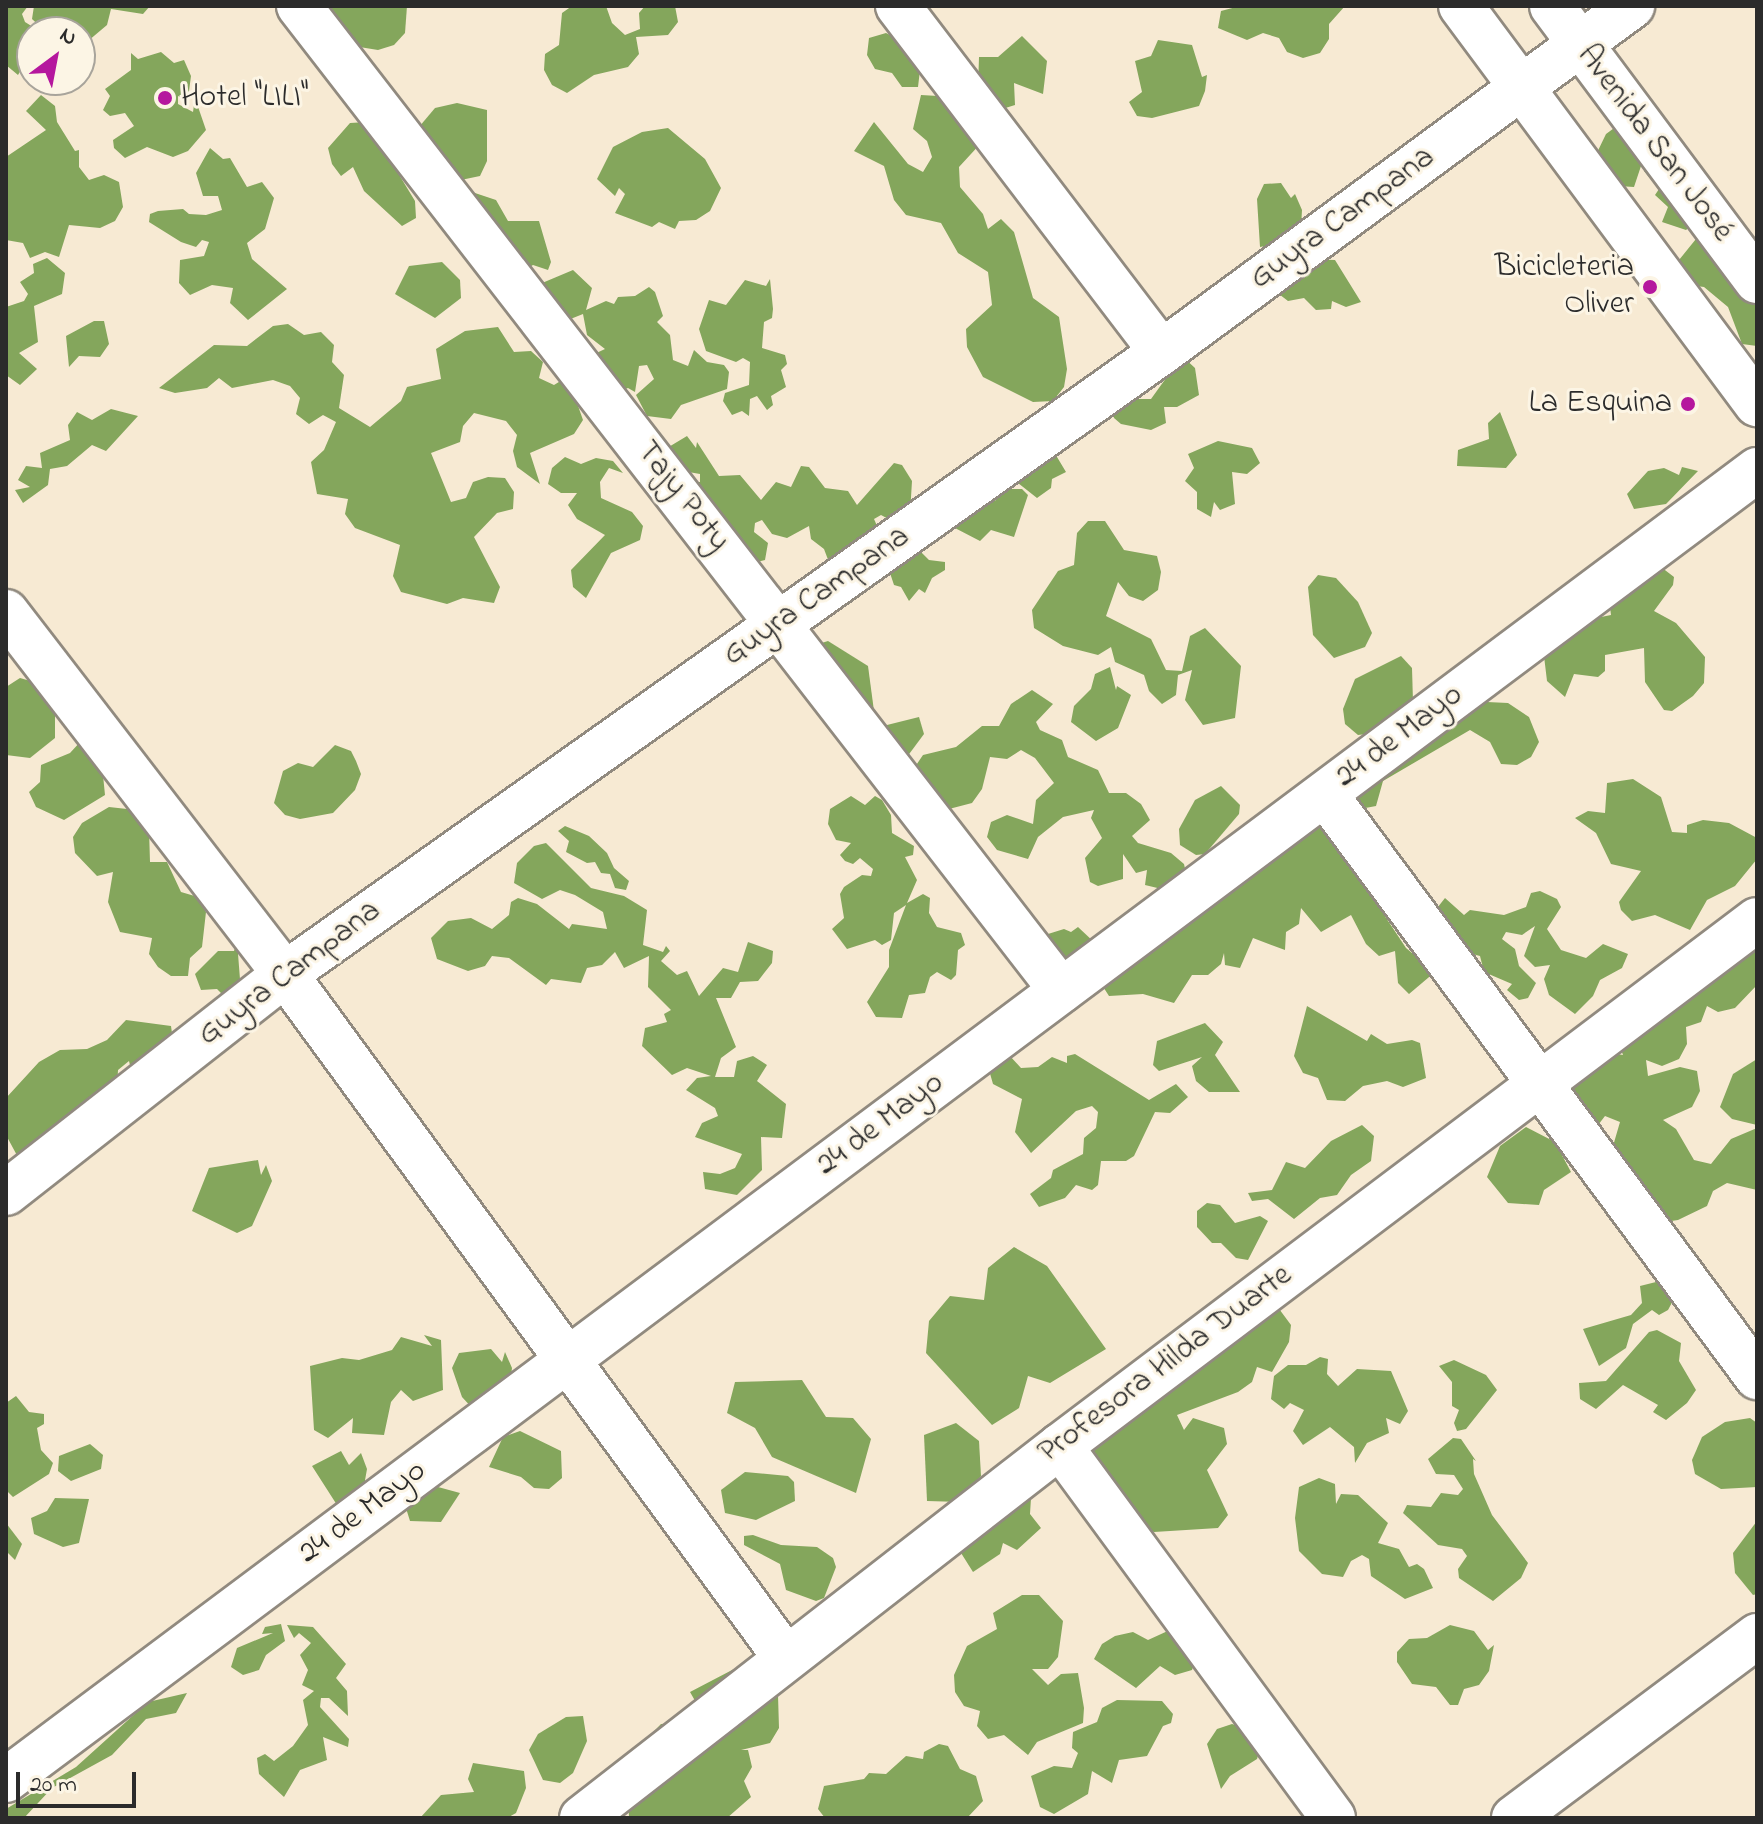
<!DOCTYPE html>
<meta charset="utf-8">
<style>
body{margin:0}
#map{position:relative;width:1763px;height:1824px;overflow:hidden;background:#f7ead3;font-family:"Indie Flower",sans-serif}
div>[style]{position:absolute}
.forest>*{inset:0;background:#84a65c}
.roads{filter:drop-shadow(2px 0 #918a7f) drop-shadow(-2px 0 #918a7f) drop-shadow(0 2px #918a7f) drop-shadow(0 -2px #918a7f)}
.minor>*{height:44px;margin:-22px;padding:0 22px;transform-origin:22px;border-radius:22px;background:#fff}
.dots>*{width:22px;height:22px;translate:-50% -50%;box-sizing:border-box;border:4px solid #fcf5e5;border-radius:50%}
span{translate:-50% -50%;white-space:nowrap;text-align:center;line-height:1.15;-webkit-text-stroke:6px #fcf5e5;paint-order:stroke}
.poi-label{font-size:32px;color:#2b2b2b}
.left{translate:0 -50%;text-align:left}
.right{translate:-100% -50%;text-align:right}
.street-label{font-size:32px;color:#2b2b2b}
.frame{position:absolute;inset:0;border:8px solid #2b2b2b;pointer-events:none}
.north{position:absolute;left:16px;top:16px;width:80px;height:80px;box-sizing:border-box;background:#fcf5e5;border:2px solid #a8a49b;border-radius:50%;rotate:32deg;font-size:22px;font-weight:700;line-height:32px;text-align:center;color:#2b2b2b}
.north::after{content:'';display:block;margin:auto;width:28px;height:36px;background:#b5179e;clip-path:polygon(50% 0,100% 100%,50% 72%,0 100%)}
.scale{position:absolute;left:16px;top:1772px;width:120px;height:36px;box-sizing:border-box;border:4px solid #2b2b2b;border-top:0;padding-left:10px;font-size:24px;line-height:28px;white-space:nowrap;color:#2b2b2b;-webkit-text-stroke:6px #fcf5e5;paint-order:stroke}
</style>
<div id="map">
<div class="forest">
<i style="clip-path:polygon(6px 6px,28px 6px,22px 14px,25px 22px,41px 32px,32px 32px,32px 71px,22px 68px,18px 75px,6px 65px)"></i>
<i style="clip-path:polygon(34px 6px,150px 6px,143px 14px,111px 9px,107px 25px,88px 41px,80px 40px,80px 32px,46px 32px,32px 19px)"></i>
<i style="clip-path:polygon(314px 6px,407px 6px,405px 33px,394px 45px,378px 50px,347px 45px)"></i>
<i style="clip-path:polygon(572px 6px,606px 6px,612px 23px,625px 35px,640px 29px,639px 13px,645px 6px,675px 6px,678px 22px,668px 35px,636px 37px,639px 54px,628px 67px,594px 75px,567px 93px,552px 85px,544px 70px,545px 54px,559px 45px,562px 13px)"></i>
<i style="clip-path:polygon(1240px 6px,1345px 6px,1329px 24px,1329px 39px,1320px 53px,1303px 58px,1287px 52px,1279px 38px,1263px 33px,1247px 40px,1218px 28px,1221px 11px)"></i>
<i style="clip-path:polygon(886px 33px,902px 41px,920px 70px,918px 87px,902px 87px,892px 73px,875px 69px,867px 55px,869px 38px)"></i>
<i style="clip-path:polygon(1022px 36px,1047px 61px,1043px 94px,1014px 83px,1015px 105px,999px 110px,993px 94px,978px 88px,979px 57px,998px 57px)"></i>
<i style="clip-path:polygon(1158px 40px,1192px 45px,1202px 77px,1207px 75px,1205px 91px,1199px 106px,1152px 118px,1137px 116px,1129px 102px,1142px 92px,1135px 61px,1151px 56px)"></i>
<i style="clip-path:polygon(161px 52px,174px 63px,184px 60px,191px 76px,189px 91px,185px 99px,178px 96px,178px 104px,193px 112px,195px 98px,206px 130px,188px 151px,173px 157px,147px 147px,125px 158px,114px 148px,113px 140px,134px 126px,125px 113px,110px 116px,103px 110px,110px 96px,105px 89px,131px 70px,131px 53px,138px 59px)"></i>
<i style="clip-path:polygon(41px 95px,55px 106px,57px 122px,75px 151px,79px 150px,79px 167px,89px 180px,104px 175px,119px 182px,123px 207px,115px 221px,100px 228px,69px 225px,59px 257px,45px 252px,30px 258px,23px 243px,6px 240px,6px 157px,46px 130px,26px 111px)"></i>
<i style="clip-path:polygon(921px 95px,938px 96px,963px 116px,982px 142px,959px 167px,960px 187px,983px 214px,988px 229px,1001px 219px,1014px 232px,1033px 298px,1059px 317px,1067px 369px,1064px 387px,1053px 401px,1033px 402px,983px 377px,967px 347px,966px 329px,992px 305px,988px 272px,958px 253px,941px 223px,906px 215px,894px 200px,884px 166px,854px 151px,874px 122px,908px 164px,923px 172px,932px 157px,927px 141px,913px 129px)"></i>
<i style="clip-path:polygon(457px 103px,487px 110px,487px 161px,480px 176px,456px 181px,419px 127px,435px 108px)"></i>
<i style="clip-path:polygon(367px 122px,415px 201px,416px 218px,402px 226px,364px 191px,353px 167px,341px 176px,332px 164px,328px 148px,350px 123px)"></i>
<i style="clip-path:polygon(1621px 123px,1655px 126px,1688px 152px,1692px 225px,1686px 230px,1662px 222px,1668px 207px,1655px 195px,1659px 189px,1644px 171px,1644px 157px,1634px 187px,1618px 186px,1592px 163px,1606px 134px)"></i>
<i style="clip-path:polygon(668px 128px,705px 159px,721px 188px,710px 211px,696px 220px,679px 221px,675px 229px,659px 222px,652px 227px,615px 213px,625px 194px,619px 188px,615px 196px,597px 179px,613px 147px,642px 132px)"></i>
<i style="clip-path:polygon(210px 148px,223px 159px,230px 158px,247px 187px,262px 182px,274px 198px,265px 229px,247px 243px,252px 259px,287px 289px,248px 320px,230px 303px,233px 288px,212px 285px,190px 295px,179px 283px,180px 260px,204px 256px,209px 242px,202px 240px,196px 247px,181px 242px,149px 222px,150px 214px,158px 211px,183px 209px,189px 214px,206px 215px,222px 210px,218px 196px,203px 196px,196px 173px)"></i>
<i style="clip-path:polygon(1281px 183px,1291px 198px,1295px 194px,1302px 210px,1301px 227px,1292px 241px,1260px 247px,1257px 199px,1264px 184px)"></i>
<i style="clip-path:polygon(466px 190px,496px 200px,508px 221px,539px 221px,551px 262px,548px 270px,533px 265px,526px 269px)"></i>
<i style="clip-path:polygon(1700px 234px,1757px 275px,1757px 346px,1742px 344px,1728px 307px,1704px 287px,1681px 284px,1679px 260px)"></i>
<i style="clip-path:polygon(47px 258px,65px 273px,62px 294px,34px 306px,38px 342px,19px 353px,37px 369px,20px 385px,6px 375px,6px 307px,24px 301px,28px 294px,20px 282px,34px 273px,33px 264px)"></i>
<i style="clip-path:polygon(1301px 259px,1335px 260px,1361px 302px,1346px 307px,1332px 301px,1331px 309px,1316px 310px,1304px 298px,1288px 301px,1275px 291px)"></i>
<i style="clip-path:polygon(442px 262px,460px 280px,461px 298px,435px 318px,395px 294px,409px 266px)"></i>
<i style="clip-path:polygon(573px 270px,592px 288px,586px 310px,606px 301px,614px 304px,618px 297px,635px 296px,649px 287px,655px 292px,663px 316px,657px 322px,670px 335px,673px 360px,688px 366px,694px 350px,707px 362px,724px 365px,729px 372px,727px 389px,681px 405px,671px 419px,647px 416px,636px 395px,654px 379px,647px 365px,639px 366px,635px 392px,628px 388px,612px 394px,590px 356px,605px 349px,587px 335px,583px 314px,563px 322px,535px 286px)"></i>
<i style="clip-path:polygon(770px 279px,773px 309px,772px 318px,764px 322px,762px 348px,785px 355px,787px 364px,781px 370px,786px 387px,771px 396px,773px 405px,767px 410px,757px 396px,750px 399px,749px 416px,742px 411px,732px 415px,723px 401px,725px 393px,749px 385px,750px 362px,743px 358px,736px 362px,706px 351px,699px 329px,709px 300px,726px 305px,745px 280px,766px 286px)"></i>
<i style="clip-path:polygon(94px 321px,104px 321px,109px 344px,100px 357px,79px 356px,69px 367px,66px 336px)"></i>
<i style="clip-path:polygon(288px 324px,304px 335px,321px 332px,334px 345px,332px 362px,344px 375px,339px 408px,370px 427px,401px 401px,407px 387px,441px 379px,436px 349px,465px 331px,498px 327px,514px 352px,531px 351px,543px 362px,539px 378px,554px 385px,567px 377px,581px 387px,577px 403px,583px 420px,574px 434px,530px 453px,540px 484px,517px 467px,513px 451px,517px 435px,506px 421px,474px 413px,463px 426px,460px 442px,431px 453px,451px 502px,466px 498px,473px 482px,488px 477px,505px 478px,514px 492px,513px 509px,497px 513px,474px 537px,500px 587px,494px 603px,463px 598px,447px 604px,401px 592px,393px 576px,400px 545px,355px 528px,345px 514px,348px 499px,317px 494px,311px 462px,324px 450px,336px 422px,323px 415px,309px 424px,296px 414px,300px 398px,290px 386px,273px 380px,232px 388px,219px 378px,207px 388px,175px 393px,159px 388px,214px 345px,247px 346px,273px 326px)"></i>
<i style="clip-path:polygon(1182px 356px,1195px 368px,1199px 395px,1177px 407px,1164px 407px,1166px 423px,1151px 430px,1121px 424px,1114px 418px,1112px 410px,1134px 399px,1151px 399px)"></i>
<i style="clip-path:polygon(111px 409px,138px 416px,106px 451px,92px 445px,67px 466px,50px 469px,48px 485px,23px 503px,15px 490px,30px 487px,18px 480px,26px 466px,42px 468px,40px 453px,70px 440px,68px 425px,77px 412px,92px 420px)"></i>
<i style="clip-path:polygon(1500px 412px,1517px 455px,1506px 468px,1457px 466px,1458px 450px,1489px 439px,1488px 423px)"></i>
<i style="clip-path:polygon(687px 436px,696px 448px,697px 442px,719px 476px,740px 475px,761px 500px,776px 482px,791px 487px,801px 466px,809px 467px,825px 488px,848px 491px,857px 505px,894px 463px,902px 465px,912px 481px,910px 514px,894px 522px,881px 515px,874px 519px,881px 535px,830px 565px,824px 549px,811px 539px,809px 526px,787px 538px,772px 534px,762px 520px,755px 523px,754px 532px,768px 543px,765px 560px,757px 562px,691px 482px,700px 482px,700px 474px,677px 470px,667px 448px)"></i>
<i style="clip-path:polygon(1218px 441px,1252px 448px,1260px 463px,1247px 474px,1232px 472px,1235px 504px,1220px 510px,1214px 502px,1211px 517px,1197px 509px,1197px 492px,1185px 481px,1194px 468px,1188px 454px)"></i>
<i style="clip-path:polygon(1035px 451px,1057px 457px,1066px 472px,1052px 479px,1051px 488px,1037px 498px,1018px 483px,1016px 465px)"></i>
<i style="clip-path:polygon(565px 457px,581px 464px,596px 458px,613px 461px,623px 473px,609px 468px,600px 482px,601px 498px,632px 512px,643px 526px,640px 540px,611px 553px,586px 598px,573px 587px,571px 570px,605px 535px,577px 519px,568px 505px,577px 493px,561px 493px,548px 484px,552px 468px)"></i>
<i style="clip-path:polygon(1682px 467px,1698px 471px,1666px 504px,1634px 509px,1627px 494px,1648px 471px,1664px 468px,1679px 475px)"></i>
<i style="clip-path:polygon(1001px 489px,1022px 489px,1028px 495px,1014px 537px,991px 530px,980px 541px,953px 527px,979px 498px,995px 501px)"></i>
<i style="clip-path:polygon(1088px 521px,1105px 521px,1124px 550px,1157px 556px,1161px 572px,1158px 590px,1143px 601px,1129px 596px,1118px 582px,1106px 616px,1151px 639px,1166px 670px,1182px 671px,1190px 636px,1205px 628px,1241px 666px,1235px 718px,1203px 725px,1185px 700px,1192px 670px,1178px 675px,1176px 695px,1162px 704px,1149px 691px,1144px 675px,1115px 662px,1111px 647px,1098px 655px,1063px 646px,1034px 628px,1032px 610px,1058px 571px,1074px 565px,1077px 533px)"></i>
<i style="clip-path:polygon(918px 549px,929px 560px,945px 562px,945px 570px,932px 578px,925px 593px,919px 589px,909px 601px,901px 587px,894px 585px,889px 570px)"></i>
<i style="clip-path:polygon(1661px 567px,1674px 577px,1673px 585px,1654px 611px,1676px 623px,1705px 657px,1704px 683px,1693px 696px,1672px 711px,1664px 710px,1645px 682px,1644px 648px,1605px 655px,1605px 671px,1598px 677px,1574px 674px,1565px 697px,1547px 681px,1544px 656px,1586px 620px,1611px 615px,1610px 607px,1596px 603px)"></i>
<i style="clip-path:polygon(1318px 575px,1336px 578px,1358px 602px,1372px 633px,1365px 647px,1334px 658px,1313px 635px,1308px 587px)"></i>
<i style="clip-path:polygon(828px 641px,868px 666px,874px 711px,868px 716px,812px 646px)"></i>
<i style="clip-path:polygon(1401px 656px,1412px 668px,1413px 702px,1375px 733px,1358px 735px,1345px 724px,1343px 709px,1355px 679px)"></i>
<i style="clip-path:polygon(1110px 667px,1116px 690px,1117px 686px,1131px 695px,1118px 728px,1096px 741px,1071px 722px,1074px 706px,1091px 689px,1095px 674px)"></i>
<i style="clip-path:polygon(20px 678px,55px 688px,55px 738px,30px 758px,6px 755px,6px 687px)"></i>
<i style="clip-path:polygon(1032px 690px,1053px 704px,1036px 722px,1040px 730px,1062px 740px,1068px 757px,1098px 770px,1109px 793px,1126px 793px,1141px 804px,1150px 820px,1132px 836px,1138px 843px,1171px 853px,1184px 864px,1186px 873px,1170px 891px,1145px 885px,1147px 870px,1136px 873px,1123px 854px,1123px 879px,1098px 886px,1090px 882px,1085px 858px,1102px 838px,1091px 818px,1094px 810px,1063px 817px,1038px 837px,1028px 859px,997px 850px,987px 837px,991px 822px,1007px 815px,1033px 824px,1036px 800px,1054px 783px,1035px 758px,1021px 750px,1007px 759px,990px 757px,982px 789px,972px 803px,949px 809px,955px 825px,904px 783px,923px 755px,956px 747px,982px 726px,999px 726px,1011px 704px)"></i>
<i style="clip-path:polygon(1466px 701px,1508px 703px,1529px 717px,1539px 742px,1531px 757px,1517px 765px,1501px 764px,1490px 742px,1470px 730px,1383px 781px,1376px 806px,1360px 809px,1346px 802px)"></i>
<i style="clip-path:polygon(919px 717px,924px 734px,901px 765px,883px 726px)"></i>
<i style="clip-path:polygon(81px 741px,100px 745px,105px 795px,64px 820px,36px 807px,29px 792px,40px 782px,41px 765px,70px 753px)"></i>
<i style="clip-path:polygon(335px 745px,351px 751px,356px 761px,361px 774px,355px 790px,333px 813px,300px 819px,285px 815px,274px 803px,283px 771px,298px 763px,313px 767px)"></i>
<i style="clip-path:polygon(1633px 779px,1661px 797px,1672px 832px,1687px 833px,1687px 825px,1703px 820px,1729px 823px,1757px 838px,1757px 859px,1735px 886px,1707px 900px,1690px 930px,1655px 915px,1632px 921px,1621px 910px,1619px 902px,1641px 871px,1611px 864px,1596px 833px,1575px 818px,1588px 811px,1605px 813px,1607px 783px)"></i>
<i style="clip-path:polygon(1221px 786px,1240px 805px,1239px 814px,1205px 854px,1196px 855px,1180px 845px,1179px 829px,1195px 800px)"></i>
<i style="clip-path:polygon(851px 796px,865px 805px,875px 796px,882px 800px,891px 815px,892px 833px,914px 846px,913px 855px,905px 857px,917px 880px,907px 903px,923px 894px,930px 898px,929px 913px,937px 927px,961px 933px,965px 945px,958px 950px,956px 975px,951px 980px,937px 972px,930px 977px,925px 993px,909px 995px,902px 1018px,876px 1017px,867px 1002px,889px 967px,889px 950px,906px 905px,894px 913px,891px 940px,882px 945px,875px 940px,847px 949px,832px 929px,844px 918px,840px 894px,844px 887px,862px 875px,871px 876px,873px 869px,860px 858px,853px 864px,845px 861px,840px 855px,851px 843px,836px 840px,828px 824px,830px 809px)"></i>
<i style="clip-path:polygon(109px 807px,127px 809px,149px 829px,150px 862px,167px 862px,181px 892px,198px 897px,206px 912px,202px 947px,190px 958px,188px 976px,171px 976px,158px 967px,149px 954px,152px 938px,120px 932px,108px 902px,113px 872px,97px 876px,75px 853px,73px 837px,82px 823px)"></i>
<i style="clip-path:polygon(1292px 822px,1324px 824px,1406px 948px,1435px 972px,1409px 994px,1398px 983px,1395px 951px,1379px 956px,1366px 944px,1351px 915px,1321px 932px,1301px 908px,1299px 924px,1286px 932px,1285px 950px,1253px 938px,1240px 968px,1225px 965px,1224px 953px,1221px 964px,1208px 975px,1192px 975px,1174px 1003px,1143px 994px,1109px 996px,1100px 982px)"></i>
<i style="clip-path:polygon(565px 826px,589px 836px,607px 853px,614px 868px,629px 881px,626px 890px,615px 888px,610px 874px,601px 873px,595px 862px,587px 863px,566px 852px,569px 841px,558px 831px)"></i>
<i style="clip-path:polygon(546px 843px,591px 888px,624px 896px,647px 910px,643px 945px,663px 952px,666px 946px,670px 951px,661px 961px,677px 975px,687px 971px,699px 996px,723px 968px,738px 972px,748px 942px,773px 951px,772px 963px,758px 981px,740px 982px,731px 998px,716px 998px,736px 1047px,721px 1058px,715px 1077px,734px 1077px,737px 1061px,753px 1056px,767px 1065px,757px 1081px,786px 1104px,782px 1138px,761px 1137px,762px 1170px,737px 1195px,705px 1189px,703px 1172px,720px 1174px,735px 1168px,742px 1154px,695px 1137px,702px 1123px,718px 1116px,715px 1108px,686px 1090px,697px 1078px,711px 1076px,687px 1068px,672px 1075px,642px 1046px,645px 1028px,667px 1022px,664px 1014px,671px 1010px,648px 987px,649px 956px,624px 968px,615px 952px,602px 965px,587px 968px,581px 983px,551px 979px,546px 985px,509px 958px,492px 956px,485px 966px,468px 971px,437px 959px,431px 938px,448px 921px,471px 918px,492px 929px,509px 915px,511px 902px,518px 898px,537px 904px,569px 929px,572px 924px,607px 929px,603px 912px,575px 895px,560px 890px,542px 899px,514px 883px,517px 863px,534px 846px)"></i>
<i style="clip-path:polygon(1540px 891px,1557px 899px,1561px 907px,1547px 929px,1561px 950px,1586px 958px,1603px 944px,1628px 954px,1622px 968px,1600px 980px,1593px 996px,1575px 1014px,1549px 995px,1544px 979px,1550px 965px,1535px 967px,1524px 956px,1535px 926px,1522px 935px,1506px 932px,1502px 939px,1515px 949px,1519px 966px,1536px 983px,1528px 998px,1519px 1000px,1507px 990px,1512px 984px,1484px 972px,1480px 956px,1465px 952px,1450px 925px,1442px 927px,1430px 917px,1445px 898px,1464px 915px,1470px 910px,1504px 915px,1526px 907px,1531px 893px)"></i>
<i style="clip-path:polygon(1030px 922px,1048px 934px,1064px 929px,1071px 932px,1078px 927px,1095px 943px,1071px 966px)"></i>
<i style="clip-path:polygon(1741px 935px,1757px 942px,1757px 985px,1735px 1008px,1718px 1012px,1707px 1006px,1701px 1022px,1686px 1027px,1687px 1044px,1679px 1059px,1662px 1066px,1646px 1060px,1648px 1076px,1680px 1067px,1697px 1071px,1700px 1091px,1692px 1107px,1663px 1120px,1676px 1129px,1694px 1160px,1711px 1164px,1731px 1139px,1757px 1128px,1757px 1190px,1727px 1183px,1713px 1191px,1707px 1206px,1678px 1220px,1644px 1225px,1606px 1170px,1620px 1122px,1605px 1116px,1595px 1129px,1567px 1112px,1558px 1068px,1589px 1049px,1623px 1055px,1612px 1025px,1664px 984px,1678px 951px,1691px 939px)"></i>
<i style="clip-path:polygon(237px 941px,241px 992px,228px 1000px,217px 989px,201px 990px,195px 974px,218px 951px,234px 951px)"></i>
<i style="clip-path:polygon(1307px 1006px,1367px 1041px,1371px 1034px,1387px 1044px,1412px 1040px,1420px 1043px,1426px 1078px,1403px 1087px,1387px 1081px,1363px 1086px,1345px 1101px,1327px 1100px,1318px 1078px,1303px 1073px,1294px 1056px)"></i>
<i style="clip-path:polygon(126px 1020px,171px 1026px,176px 1061px,133px 1078px,129px 1061px,118px 1070px,117px 1090px,20px 1161px,6px 1135px,6px 1098px,39px 1062px,60px 1050px,87px 1049px,107px 1040px)"></i>
<i style="clip-path:polygon(1205px 1023px,1223px 1042px,1215px 1055px,1240px 1092px,1209px 1092px,1196px 1081px,1192px 1066px,1202px 1057px,1159px 1071px,1153px 1065px,1157px 1041px)"></i>
<i style="clip-path:polygon(1075px 1054px,1149px 1100px,1176px 1084px,1188px 1097px,1170px 1113px,1155px 1112px,1134px 1156px,1126px 1161px,1101px 1161px,1098px 1185px,1092px 1190px,1076px 1185px,1065px 1198px,1039px 1207px,1030px 1194px,1051px 1178px,1053px 1170px,1083px 1154px,1084px 1138px,1096px 1128px,1098px 1112px,1092px 1106px,1076px 1111px,1031px 1153px,1015px 1132px,1022px 1099px,993px 1084px,989px 1070px,1009px 1055px,1021px 1068px,1038px 1067px,1052px 1057px,1067px 1063px,1067px 1056px)"></i>
<i style="clip-path:polygon(1757px 1059px,1757px 1125px,1732px 1119px,1720px 1107px,1733px 1074px)"></i>
<i style="clip-path:polygon(1362px 1125px,1374px 1136px,1371px 1161px,1351px 1175px,1337px 1195px,1320px 1198px,1294px 1219px,1268px 1199px,1252px 1201px,1248px 1193px,1272px 1190px,1286px 1162px,1305px 1168px,1331px 1141px)"></i>
<i style="clip-path:polygon(1526px 1127px,1555px 1142px,1571px 1172px,1544px 1190px,1539px 1205px,1508px 1203px,1487px 1177px,1500px 1146px)"></i>
<i style="clip-path:polygon(258px 1160px,261px 1175px,266px 1165px,272px 1181px,252px 1226px,237px 1233px,192px 1211px,209px 1168px)"></i>
<i style="clip-path:polygon(1207px 1203px,1220px 1205px,1235px 1223px,1260px 1216px,1268px 1221px,1248px 1260px,1236px 1258px,1221px 1243px,1212px 1243px,1197px 1227px,1197px 1211px)"></i>
<i style="clip-path:polygon(1014px 1247px,1047px 1266px,1106px 1349px,1050px 1383px,1028px 1376px,1019px 1408px,992px 1425px,926px 1353px,929px 1321px,950px 1296px,984px 1300px,988px 1268px)"></i>
<i style="clip-path:polygon(1656px 1282px,1665px 1282px,1676px 1295px,1668px 1310px,1659px 1315px,1652px 1310px,1633px 1324px,1626px 1348px,1599px 1366px,1583px 1329px,1631px 1315px,1642px 1303px,1640px 1286px)"></i>
<i style="clip-path:polygon(1271px 1298px,1291px 1325px,1289px 1342px,1272px 1372px,1257px 1367px,1252px 1382px,1238px 1392px,1177px 1415px,1184px 1430px,1193px 1418px,1224px 1428px,1227px 1444px,1207px 1470px,1228px 1515px,1218px 1528px,1154px 1532px,1110px 1515px,1090px 1467px,1093px 1435px)"></i>
<i style="clip-path:polygon(1657px 1330px,1681px 1343px,1679px 1361px,1696px 1390px,1687px 1403px,1666px 1420px,1653px 1412px,1658px 1405px,1623px 1385px,1596px 1409px,1580px 1399px,1579px 1383px,1606px 1381px,1649px 1332px)"></i>
<i style="clip-path:polygon(424px 1335px,441px 1340px,443px 1390px,413px 1401px,401px 1390px,391px 1402px,384px 1435px,352px 1433px,353px 1418px,328px 1438px,314px 1430px,310px 1366px,342px 1358px,359px 1360px,392px 1350px,401px 1337px,432px 1346px)"></i>
<i style="clip-path:polygon(491px 1349px,502px 1362px,505px 1352px,512px 1368px,510px 1385px,474px 1410px,462px 1397px,452px 1368px,459px 1353px)"></i>
<i style="clip-path:polygon(1320px 1357px,1328px 1359px,1327px 1374px,1338px 1386px,1357px 1369px,1391px 1371px,1408px 1411px,1400px 1424px,1386px 1418px,1389px 1433px,1367px 1443px,1355px 1463px,1354px 1447px,1330px 1427px,1303px 1445px,1293px 1431px,1304px 1410px,1290px 1403px,1284px 1409px,1271px 1399px,1274px 1376px,1288px 1365px,1306px 1365px)"></i>
<i style="clip-path:polygon(1454px 1360px,1486px 1375px,1497px 1390px,1466px 1429px,1457px 1431px,1454px 1423px,1459px 1410px,1452px 1406px,1452px 1382px,1439px 1366px)"></i>
<i style="clip-path:polygon(802px 1380px,826px 1417px,853px 1418px,871px 1439px,856px 1493px,772px 1457px,755px 1428px,727px 1413px,735px 1382px)"></i>
<i style="clip-path:polygon(16px 1396px,29px 1412px,44px 1414px,44px 1424px,37px 1428px,41px 1450px,53px 1463px,49px 1474px,13px 1497px,6px 1490px,6px 1403px)"></i>
<i style="clip-path:polygon(1750px 1418px,1757px 1423px,1757px 1487px,1721px 1489px,1695px 1474px,1692px 1460px,1702px 1437px,1725px 1422px)"></i>
<i style="clip-path:polygon(956px 1423px,979px 1441px,981px 1476px,961px 1502px,927px 1501px,924px 1435px)"></i>
<i style="clip-path:polygon(520px 1431px,561px 1451px,562px 1478px,549px 1489px,534px 1488px,521px 1477px,489px 1467px,503px 1437px)"></i>
<i style="clip-path:polygon(1453px 1438px,1461px 1439px,1476px 1461px,1473px 1459px,1474px 1474px,1492px 1515px,1528px 1563px,1521px 1578px,1493px 1601px,1459px 1578px,1458px 1569px,1467px 1556px,1462px 1549px,1438px 1545px,1403px 1513px,1407px 1505px,1431px 1507px,1441px 1493px,1458px 1495px,1463px 1489px,1454px 1475px,1436px 1474px,1428px 1459px)"></i>
<i style="clip-path:polygon(90px 1444px,103px 1455px,101px 1469px,71px 1481px,58px 1471px,59px 1456px)"></i>
<i style="clip-path:polygon(341px 1451px,349px 1465px,361px 1453px,367px 1469px,364px 1486px,337px 1505px,312px 1466px)"></i>
<i style="clip-path:polygon(745px 1472px,788px 1476px,794px 1482px,795px 1501px,756px 1520px,725px 1513px,721px 1490px)"></i>
<i style="clip-path:polygon(1319px 1478px,1335px 1484px,1336px 1504px,1341px 1494px,1358px 1495px,1388px 1523px,1378px 1543px,1399px 1549px,1409px 1567px,1417px 1564px,1424px 1569px,1433px 1588px,1405px 1599px,1371px 1576px,1369px 1559px,1362px 1555px,1351px 1561px,1343px 1577px,1322px 1574px,1299px 1551px,1295px 1518px,1299px 1487px)"></i>
<i style="clip-path:polygon(427px 1484px,460px 1493px,441px 1522px,410px 1521px,405px 1505px)"></i>
<i style="clip-path:polygon(1015px 1493px,1031px 1498px,1030px 1514px,1041px 1528px,1017px 1550px,1003px 1543px,1000px 1554px,973px 1572px,956px 1545px)"></i>
<i style="clip-path:polygon(55px 1498px,89px 1499px,79px 1543px,63px 1547px,34px 1534px,31px 1518px,47px 1511px)"></i>
<i style="clip-path:polygon(1757px 1521px,1757px 1594px,1753px 1595px,1735px 1573px,1733px 1553px)"></i>
<i style="clip-path:polygon(6px 1523px,22px 1544px,15px 1560px,6px 1551px)"></i>
<i style="clip-path:polygon(753px 1535px,781px 1545px,817px 1547px,833px 1558px,836px 1567px,824px 1598px,816px 1601px,786px 1590px,780px 1564px,744px 1545px,744px 1536px)"></i>
<i style="clip-path:polygon(1022px 1595px,1039px 1595px,1063px 1621px,1058px 1657px,1048px 1669px,1032px 1669px,1048px 1685px,1061px 1674px,1078px 1673px,1084px 1708px,1083px 1723px,1037px 1742px,1028px 1755px,1004px 1735px,988px 1739px,977px 1726px,980px 1711px,964px 1706px,955px 1692px,954px 1675px,967px 1646px,997px 1629px,993px 1613px)"></i>
<i style="clip-path:polygon(281px 1624px,285px 1641px,266px 1655px,259px 1670px,243px 1675px,231px 1667px,237px 1648px,273px 1633px,262px 1634px,265px 1627px)"></i>
<i style="clip-path:polygon(1183px 1624px,1198px 1654px,1192px 1670px,1175px 1675px,1160px 1666px,1136px 1688px,1094px 1659px,1102px 1644px,1115px 1636px,1133px 1632px,1148px 1640px)"></i>
<i style="clip-path:polygon(287px 1625px,313px 1627px,346px 1664px,336px 1678px,347px 1691px,348px 1716px,329px 1698px,321px 1698px,320px 1707px,349px 1739px,348px 1747px,323px 1737px,327px 1760px,300px 1770px,284px 1797px,259px 1774px,257px 1758px,265px 1754px,274px 1761px,293px 1746px,308px 1725px,303px 1700px,314px 1691px,302px 1685px,308px 1670px,300px 1655px,311px 1643px,299px 1633px,294px 1638px)"></i>
<i style="clip-path:polygon(1450px 1625px,1474px 1631px,1488px 1650px,1494px 1645px,1489px 1671px,1479px 1685px,1464px 1689px,1458px 1705px,1450px 1705px,1436px 1687px,1412px 1684px,1397px 1662px,1397px 1652px,1409px 1639px,1427px 1638px)"></i>
<i style="clip-path:polygon(734px 1669px,751px 1674px,778px 1695px,779px 1728px,770px 1743px,741px 1750px,748px 1750px,752px 1767px,744px 1781px,751px 1797px,727px 1818px,629px 1818px,627px 1759px,661px 1724px,696px 1722px,698px 1706px,690px 1692px)"></i>
<i style="clip-path:polygon(187px 1693px,176px 1713px,146px 1719px,112px 1755px,52px 1788px,24px 1818px,6px 1818px,6px 1809px,76px 1767px,148px 1702px)"></i>
<i style="clip-path:polygon(1117px 1700px,1162px 1701px,1173px 1714px,1171px 1723px,1163px 1726px,1147px 1756px,1119px 1760px,1112px 1783px,1092px 1771px,1088px 1794px,1054px 1814px,1040px 1807px,1031px 1776px,1054px 1766px,1072px 1768px,1078px 1753px,1072px 1748px,1073px 1732px,1097px 1722px,1102px 1708px)"></i>
<i style="clip-path:polygon(583px 1716px,587px 1741px,573px 1773px,560px 1783px,543px 1780px,529px 1750px,538px 1734px,566px 1717px)"></i>
<i style="clip-path:polygon(1232px 1724px,1248px 1729px,1262px 1743px,1257px 1759px,1230px 1776px,1221px 1789px,1207px 1744px,1217px 1729px)"></i>
<i style="clip-path:polygon(939px 1744px,948px 1746px,960px 1769px,976px 1776px,983px 1801px,967px 1818px,825px 1818px,818px 1809px,824px 1786px,864px 1779px,869px 1773px,886px 1774px,906px 1756px,923px 1759px,924px 1752px)"></i>
<i style="clip-path:polygon(473px 1763px,524px 1771px,526px 1788px,516px 1813px,507px 1818px,420px 1818px,441px 1795px,474px 1792px,468px 1779px)"></i>
</div>
<div class="roads">
<div class="minor">
<i style="left:299px;top:6px;width:1245px;rotate:52.25deg"></i>
<i style="left:898px;top:6px;width:435px;rotate:52.7deg"></i>
<i style="left:1461px;top:6px;width:496px;rotate:53.4deg"></i>
<i style="left:1552px;top:6px;width:343px;rotate:53.3deg"></i>
<i style="left:6px;top:612px;width:457px;rotate:52.4deg"></i>
<i style="left:285px;top:974px;width:846px;rotate:53.79deg"></i>
<i style="left:1325px;top:794px;width:726px;rotate:53.46deg"></i>
<i style="left:6px;top:1193px;width:355px;rotate:-38.1deg"></i>
<i style="left:285px;top:974px;width:1075px;rotate:-35.35deg"></i>
<i style="left:1162px;top:352px;width:584px;rotate:-36.36deg"></i>
<i style="left:1060px;top:1446px;width:461px;rotate:53.7deg"></i>
<i style="left:6px;top:1780px;width:2187px;rotate:-36.8deg"></i>
<i style="left:582px;top:1818px;width:606px;rotate:-37.89deg"></i>
<i style="left:1060px;top:1446px;width:873px;rotate:-37.04deg"></i>
<i style="left:1514px;top:1818px;width:304px;rotate:-36.8deg"></i>
</div>
</div>
<div class="dots">
<i style="left:165px;top:98px;background:#b5179e"></i>
<i style="left:1650px;top:287px;background:#b5179e"></i>
<i style="left:1688px;top:404px;background:#b5179e"></i>
</div>
<div class="poi-label">
<span class="left" style="left:181px;top:98px">Hotel "LILI"</span>
<span class="right" style="left:1634px;top:287px">Bicicleteria<br>Oliver</span>
<span class="right" style="left:1672px;top:404px">La Esquina</span>
</div>
<div class="street-label">
<span style="left:1654px;top:144px;rotate:53deg">Avenida San José</span>
<span style="left:1343px;top:219px;rotate:-36deg">Guyra Campana</span>
<span style="left:682px;top:497px;rotate:52deg">Tajy Poty</span>
<span style="left:817px;top:597px;rotate:-35deg">Guyra Campana</span>
<span style="left:1400px;top:737px;rotate:-37deg">24 de Mayo</span>
<span style="left:290px;top:974px;rotate:-37deg">Guyra Campana</span>
<span style="left:881px;top:1125px;rotate:-37deg">24 de Mayo</span>
<span style="left:1166px;top:1365px;rotate:-37deg">Profesora Hilda Duarte</span>
<span style="left:363px;top:1513px;rotate:-37deg">24 de Mayo</span>
</div>
<div class="frame"></div>
<div class="north">N</div>
<div class="scale">20 m</div>
</div>
